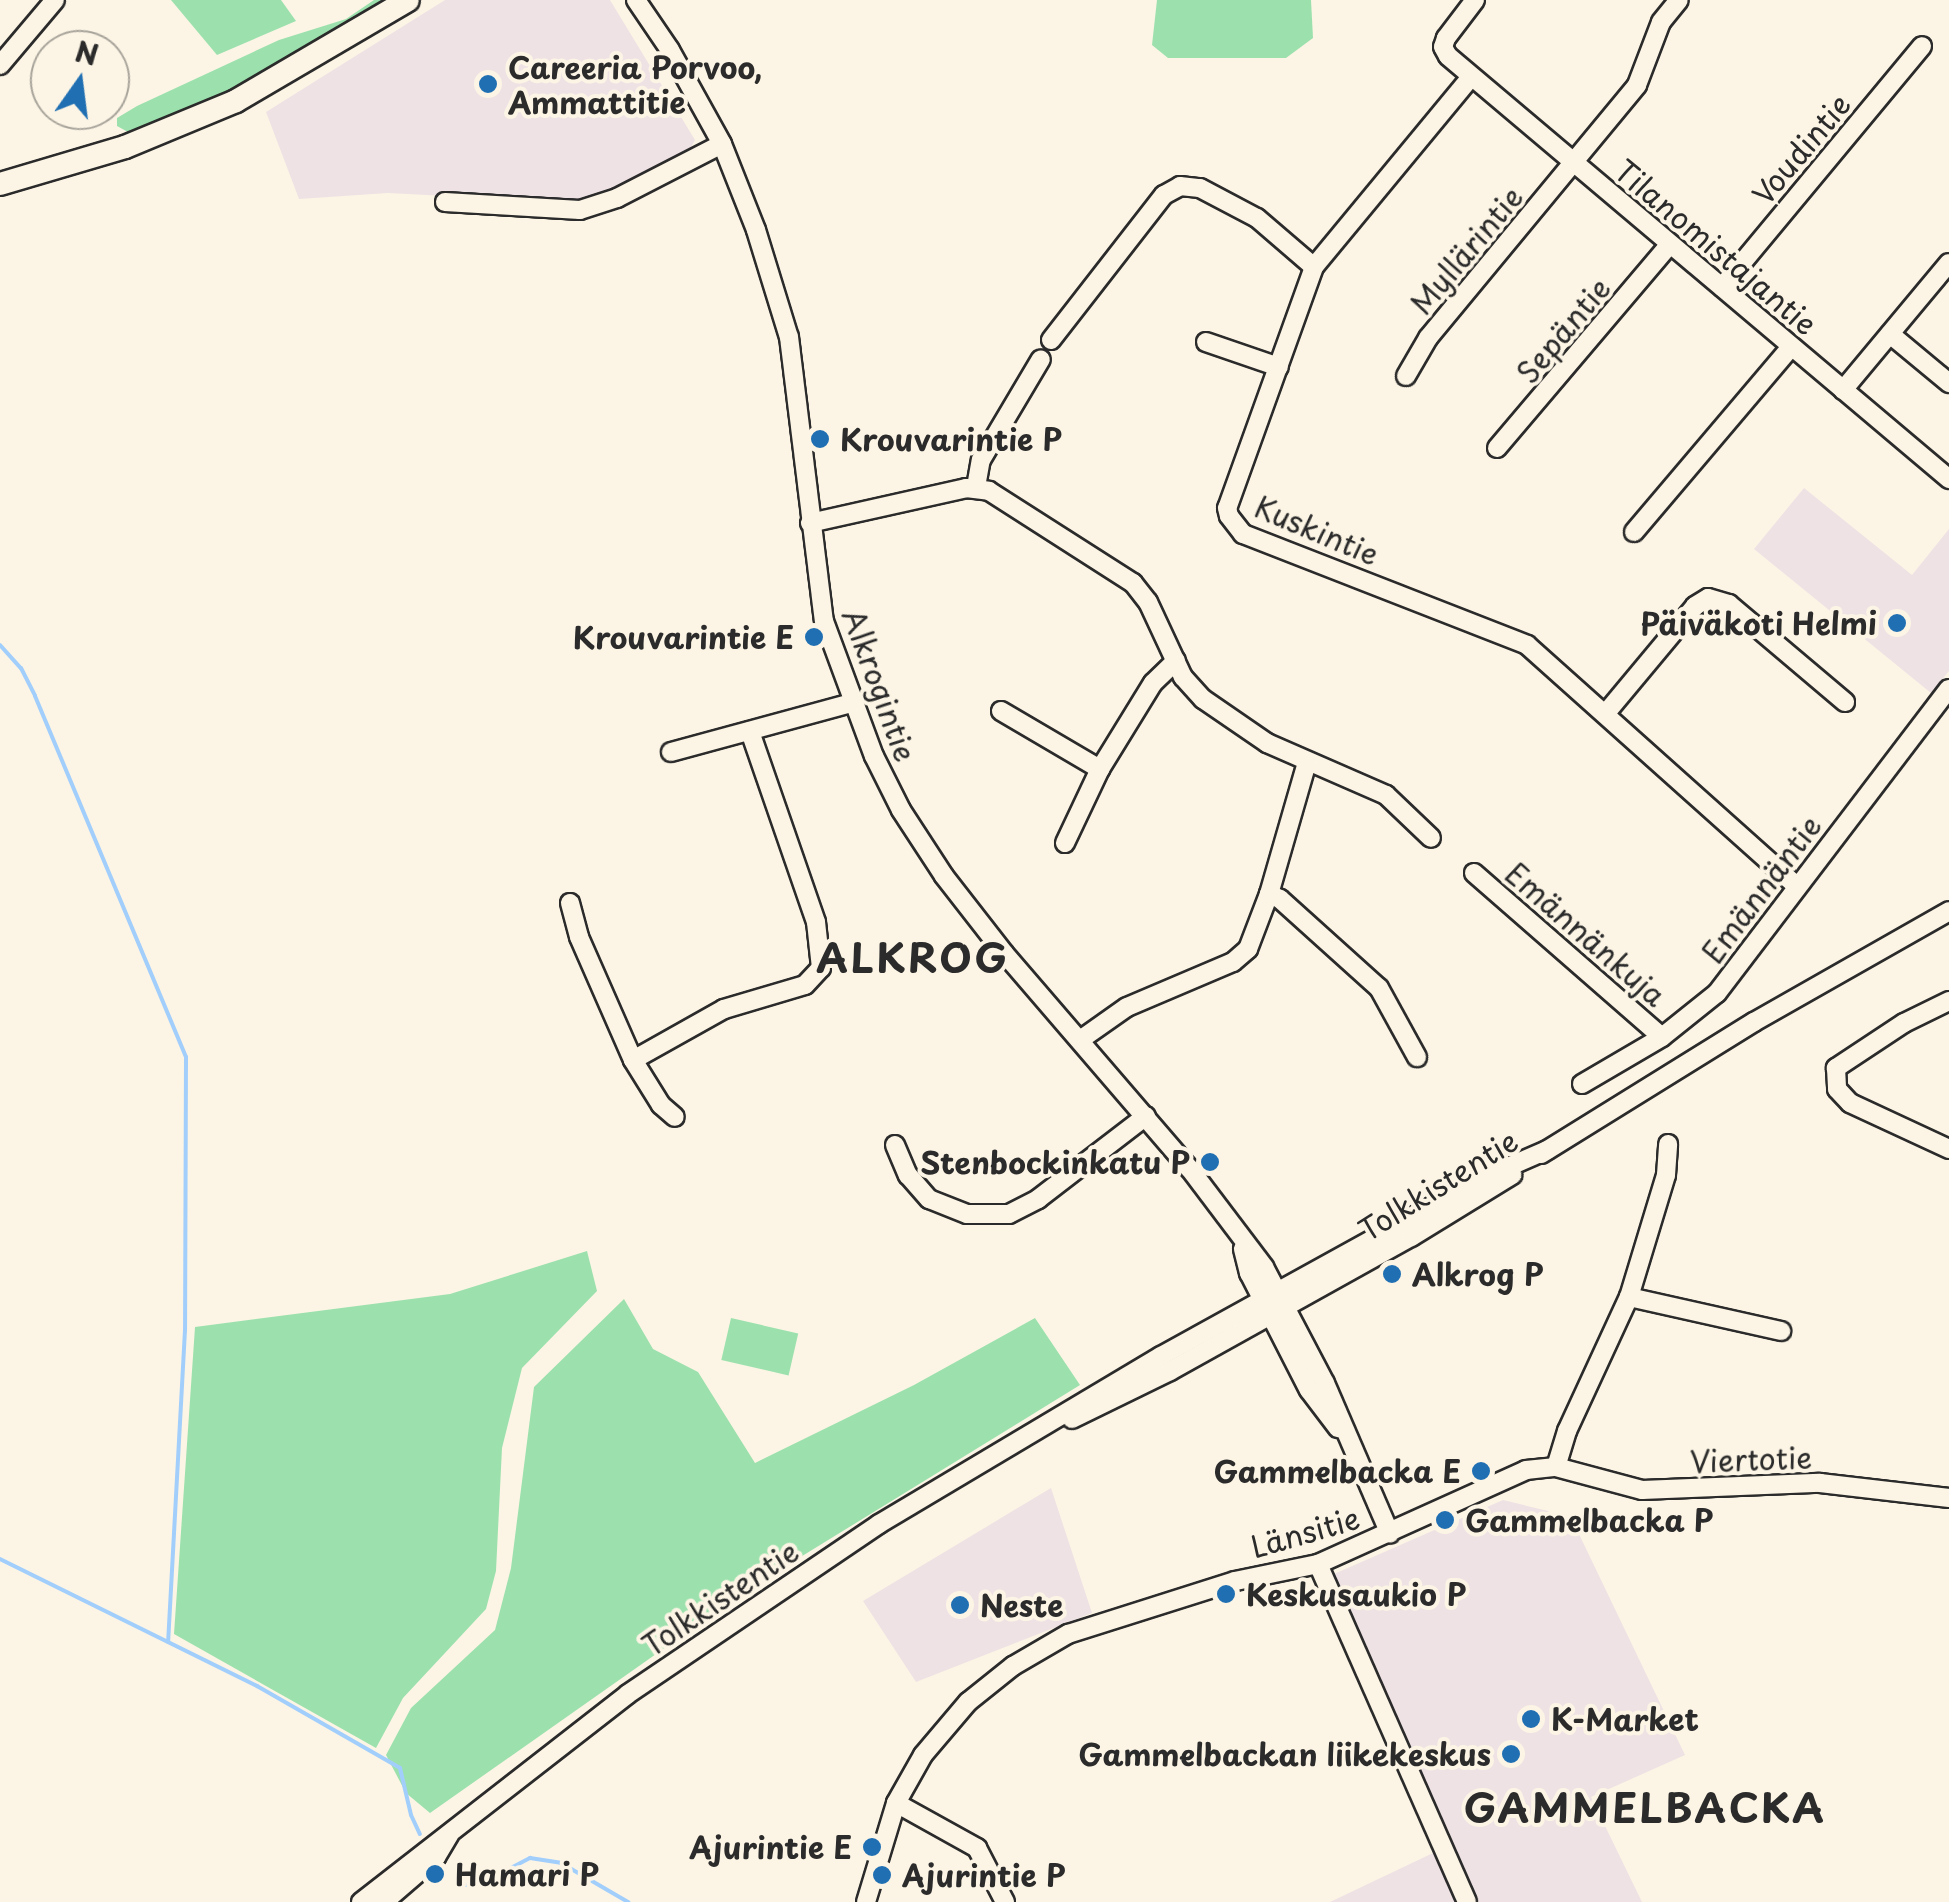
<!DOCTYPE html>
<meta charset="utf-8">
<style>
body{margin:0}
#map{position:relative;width:1949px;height:1902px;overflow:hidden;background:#fcf5e5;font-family:"Playpen Sans",sans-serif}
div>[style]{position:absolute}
.built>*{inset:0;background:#efe2e4}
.green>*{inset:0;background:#9ce1ad;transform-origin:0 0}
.stream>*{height:4px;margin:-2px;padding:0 2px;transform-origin:2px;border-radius:2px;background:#a2cefc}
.roads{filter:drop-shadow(2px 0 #2b2b2b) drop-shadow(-2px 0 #2b2b2b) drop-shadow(0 2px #2b2b2b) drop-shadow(0 -2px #2b2b2b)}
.minor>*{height:18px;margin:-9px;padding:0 9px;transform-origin:9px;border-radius:9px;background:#fcf5e5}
.major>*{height:22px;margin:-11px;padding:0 11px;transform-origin:11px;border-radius:11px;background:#fcf5e5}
.dots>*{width:28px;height:28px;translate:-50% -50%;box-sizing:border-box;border:5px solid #fcf5e5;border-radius:50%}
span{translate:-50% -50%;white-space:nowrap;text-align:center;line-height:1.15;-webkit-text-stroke:8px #fcf5e5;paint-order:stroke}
.poi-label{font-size:30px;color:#2b2b2b;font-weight:700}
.left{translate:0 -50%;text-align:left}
.right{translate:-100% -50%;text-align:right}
.street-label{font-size:30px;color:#2b2b2b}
.district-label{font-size:40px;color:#2b2b2b;font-weight:700;letter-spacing:2.5px}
.north{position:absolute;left:30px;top:30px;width:100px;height:100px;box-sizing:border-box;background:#fcf5e5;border:2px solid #a8a49b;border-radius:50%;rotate:14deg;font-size:28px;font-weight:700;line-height:40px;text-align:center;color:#2b2b2b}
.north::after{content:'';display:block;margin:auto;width:35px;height:45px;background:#1f6fb2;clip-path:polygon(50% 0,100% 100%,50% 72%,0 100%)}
</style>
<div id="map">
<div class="built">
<i style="clip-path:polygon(445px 0,610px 0,695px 140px,685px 158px,614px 194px,582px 203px,388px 193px,299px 199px,266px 112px)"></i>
<i style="clip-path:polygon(1804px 488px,1912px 575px,1949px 529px,1949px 671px,1931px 693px,1754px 549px)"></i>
<i style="clip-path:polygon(1051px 1488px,1092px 1613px,916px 1682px,863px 1601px)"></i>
<i style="clip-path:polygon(1503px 1500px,1548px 1511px,1578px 1532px,1685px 1755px,1591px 1797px,1642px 1902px,1330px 1902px,1433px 1853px,1318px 1581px)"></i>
</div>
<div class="green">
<i style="clip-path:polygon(171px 0,281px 0,296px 21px,217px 55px)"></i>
<i style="clip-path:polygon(374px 0,382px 0,293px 59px,232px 90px,128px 132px,117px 126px,117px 118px,137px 106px,279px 40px,346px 19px)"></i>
<i style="clip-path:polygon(1157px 0,1311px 0,1313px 38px,1286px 58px,1168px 58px,1152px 45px)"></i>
<i style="clip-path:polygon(587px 1251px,597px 1291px,522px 1368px,502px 1448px,496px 1571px,486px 1609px,403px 1698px,376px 1748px,174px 1634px,195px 1327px,450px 1294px)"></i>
<i style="clip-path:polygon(624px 1299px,653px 1349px,698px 1372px,755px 1463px,914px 1385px,1035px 1318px,1080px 1385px,747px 1590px,430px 1813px,406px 1793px,386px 1755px,411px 1708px,495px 1630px,511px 1568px,534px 1387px)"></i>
<i style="left:731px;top:1318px;width:69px;height:43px;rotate:13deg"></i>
</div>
<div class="stream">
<i style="left:0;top:645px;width:31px;rotate:48deg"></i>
<i style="left:21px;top:668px;width:31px;rotate:63deg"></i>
<i style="left:35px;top:696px;width:391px;rotate:67.3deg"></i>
<i style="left:186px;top:1057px;width:273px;rotate:90.2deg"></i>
<i style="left:185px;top:1330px;width:312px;rotate:93.1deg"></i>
<i style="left:0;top:1559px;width:287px;rotate:26.3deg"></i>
<i style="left:257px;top:1686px;width:165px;rotate:29.8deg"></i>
<i style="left:400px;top:1768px;width:48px;rotate:76.8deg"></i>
<i style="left:411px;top:1815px;width:21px;rotate:65deg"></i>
<i style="left:465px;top:1885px;width:13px"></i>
<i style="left:478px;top:1885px;width:59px;rotate:-27.4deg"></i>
<i style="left:530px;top:1858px;width:31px;rotate:9deg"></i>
<i style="left:561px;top:1863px;width:78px;rotate:30.2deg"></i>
</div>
<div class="roads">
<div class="minor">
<i style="left:636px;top:0;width:60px;rotate:55.8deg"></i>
<i style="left:670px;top:50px;width:107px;rotate:61deg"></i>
<i style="left:722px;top:144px;width:92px;rotate:68.4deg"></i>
<i style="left:756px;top:230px;width:112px;rotate:72.9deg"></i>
<i style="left:789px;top:337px;width:286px;rotate:83deg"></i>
<i style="left:824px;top:621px;width:144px;rotate:69.7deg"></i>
<i style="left:874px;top:756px;width:60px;rotate:63.4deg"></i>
<i style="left:901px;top:810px;width:79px;rotate:56.9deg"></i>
<i style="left:944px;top:876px;width:98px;rotate:52.1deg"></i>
<i style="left:1004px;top:953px;width:285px;rotate:49.3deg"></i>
<i style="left:1190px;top:1169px;width:123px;rotate:52.9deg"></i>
<i style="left:1264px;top:1267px;width:131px;rotate:62.3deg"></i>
<i style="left:1325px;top:1383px;width:164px;rotate:66.7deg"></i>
<i style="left:1475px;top:0;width:48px;rotate:127.3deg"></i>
<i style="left:1446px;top:38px;width:9px;rotate:108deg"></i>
<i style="left:1443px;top:47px;width:10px;rotate:61deg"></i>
<i style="left:1448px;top:56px;width:656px;rotate:40.17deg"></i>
<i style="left:0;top:65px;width:85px;rotate:-49.8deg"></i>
<i style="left:1471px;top:77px;width:246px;rotate:129.6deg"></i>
<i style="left:1314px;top:267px;width:256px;rotate:109.8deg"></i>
<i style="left:1227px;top:508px;width:8px;rotate:76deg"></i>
<i style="left:1229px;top:516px;width:23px;rotate:52deg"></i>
<i style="left:1243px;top:534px;width:305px;rotate:21.3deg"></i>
<i style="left:1527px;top:645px;width:362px;rotate:41.8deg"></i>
<i style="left:445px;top:202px;width:135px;rotate:3.4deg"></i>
<i style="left:580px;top:210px;width:39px;rotate:-18deg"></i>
<i style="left:617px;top:198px;width:118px;rotate:-27.2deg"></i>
<i style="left:1722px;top:287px;width:313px;rotate:-50.3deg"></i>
<i style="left:1890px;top:334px;width:77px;rotate:39.7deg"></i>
<i style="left:1051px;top:340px;width:184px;rotate:-52.1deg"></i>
<i style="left:1164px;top:195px;width:18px;rotate:-29deg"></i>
<i style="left:1180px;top:186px;width:20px;rotate:6deg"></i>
<i style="left:1200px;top:188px;width:64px;rotate:27.8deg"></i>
<i style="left:1257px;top:218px;width:75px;rotate:40.7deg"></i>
<i style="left:1206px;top:342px;width:77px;rotate:18.9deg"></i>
<i style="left:1406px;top:376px;width:44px;rotate:-59.9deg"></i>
<i style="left:1428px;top:338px;width:328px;rotate:-50.4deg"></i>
<i style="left:1637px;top:85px;width:67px;rotate:-69.1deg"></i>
<i style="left:1661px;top:22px;width:28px;rotate:-51deg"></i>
<i style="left:1843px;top:390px;width:165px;rotate:-50.2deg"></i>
<i style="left:1497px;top:448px;width:267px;rotate:-49.7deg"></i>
<i style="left:976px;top:487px;width:27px;rotate:-80deg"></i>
<i style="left:981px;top:460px;width:117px;rotate:-59.3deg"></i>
<i style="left:810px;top:523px;width:160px;rotate:-12.6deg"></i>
<i style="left:966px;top:488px;width:23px;rotate:7deg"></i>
<i style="left:989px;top:491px;width:171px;rotate:32.6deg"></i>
<i style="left:1133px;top:583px;width:24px;rotate:52deg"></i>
<i style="left:1148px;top:602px;width:83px;rotate:65deg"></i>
<i style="left:1183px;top:677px;width:30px;rotate:48deg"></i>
<i style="left:1203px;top:699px;width:78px;rotate:34.5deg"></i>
<i style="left:1267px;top:743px;width:130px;rotate:23.6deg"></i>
<i style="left:1386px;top:795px;width:62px;rotate:43.7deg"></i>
<i style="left:1634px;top:532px;width:243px;rotate:-49.7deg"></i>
<i style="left:1001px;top:711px;width:115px;rotate:30.4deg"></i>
<i style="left:1606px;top:713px;width:139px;rotate:-50.2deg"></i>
<i style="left:1695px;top:606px;width:15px;rotate:-32deg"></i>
<i style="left:1708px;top:598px;width:22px;rotate:16deg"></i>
<i style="left:1729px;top:604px;width:152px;rotate:40.2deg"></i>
<i style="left:671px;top:752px;width:187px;rotate:-15.2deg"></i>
<i style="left:1065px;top:843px;width:82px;rotate:-64.7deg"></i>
<i style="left:1100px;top:769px;width:101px;rotate:-58.4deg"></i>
<i style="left:1153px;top:683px;width:32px;rotate:-44deg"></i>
<i style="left:1474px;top:873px;width:249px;rotate:41.1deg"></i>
<i style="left:1269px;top:894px;width:12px;rotate:24deg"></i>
<i style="left:1280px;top:899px;width:133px;rotate:42deg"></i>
<i style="left:1379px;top:988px;width:79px;rotate:61.2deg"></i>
<i style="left:570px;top:903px;width:35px;rotate:75deg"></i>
<i style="left:579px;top:937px;width:134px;rotate:66.3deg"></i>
<i style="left:633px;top:1060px;width:53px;rotate:58.1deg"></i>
<i style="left:661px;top:1105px;width:18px;rotate:41deg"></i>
<i style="left:1949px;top:1001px;width:50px;rotate:153.9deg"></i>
<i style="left:1904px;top:1023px;width:82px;rotate:146.5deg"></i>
<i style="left:1836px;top:1068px;width:21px;rotate:87deg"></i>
<i style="left:1837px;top:1089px;width:19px;rotate:47deg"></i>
<i style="left:1850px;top:1103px;width:109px;rotate:24.9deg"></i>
<i style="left:1080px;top:1040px;width:57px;rotate:-35.1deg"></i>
<i style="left:1127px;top:1007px;width:115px;rotate:-23deg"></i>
<i style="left:1233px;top:962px;width:20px;rotate:-41deg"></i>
<i style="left:1248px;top:949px;width:59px;rotate:-69.1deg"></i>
<i style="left:1269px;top:894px;width:137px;rotate:-73.9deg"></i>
<i style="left:633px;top:1060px;width:104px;rotate:-29.3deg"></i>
<i style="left:724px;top:1009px;width:84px;rotate:-16.5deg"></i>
<i style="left:805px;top:985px;width:23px;rotate:-47deg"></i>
<i style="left:821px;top:968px;width:46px;rotate:-96.2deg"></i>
<i style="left:816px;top:922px;width:202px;rotate:-109.1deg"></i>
<i style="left:1582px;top:1084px;width:93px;rotate:-30.4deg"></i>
<i style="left:1662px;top:1037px;width:70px;rotate:-38.7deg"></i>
<i style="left:1717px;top:993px;width:382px;rotate:-52.7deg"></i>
<i style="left:895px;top:1145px;width:33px;rotate:67deg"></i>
<i style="left:908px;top:1175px;width:32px;rotate:49deg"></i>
<i style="left:929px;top:1199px;width:41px;rotate:21.5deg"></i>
<i style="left:967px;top:1214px;width:42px"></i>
<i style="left:1009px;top:1214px;width:33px;rotate:-27deg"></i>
<i style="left:1038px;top:1199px;width:136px;rotate:-37.5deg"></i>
<i style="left:1541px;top:1154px;width:251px;rotate:-31.8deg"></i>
<i style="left:1754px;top:1022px;width:224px;rotate:-29.6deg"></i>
<i style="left:1243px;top:1249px;width:25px;rotate:76deg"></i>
<i style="left:1249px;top:1273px;width:131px;rotate:62.9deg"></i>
<i style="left:1309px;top:1390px;width:48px;rotate:52.7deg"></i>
<i style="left:1629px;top:1297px;width:156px;rotate:12.6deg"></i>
<i style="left:1072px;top:1419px;width:109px;rotate:-26.1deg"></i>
<i style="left:1170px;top:1371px;width:276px;rotate:-29.1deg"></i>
<i style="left:1411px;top:1237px;width:119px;rotate:-31.5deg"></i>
<i style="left:1556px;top:1467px;width:38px;rotate:-73deg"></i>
<i style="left:1567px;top:1431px;width:148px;rotate:-65.2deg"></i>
<i style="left:1629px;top:1297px;width:127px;rotate:-73.1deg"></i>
<i style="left:1666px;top:1175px;width:31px;rotate:-86deg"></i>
<i style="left:1318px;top:1564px;width:369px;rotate:66.2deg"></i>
<i style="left:896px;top:1803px;width:93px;rotate:29.1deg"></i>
<i style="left:977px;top:1848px;width:61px;rotate:62.6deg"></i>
<i style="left:361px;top:1902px;width:338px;rotate:-37.9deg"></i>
<i style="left:628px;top:1694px;width:303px;rotate:-34.1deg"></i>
<i style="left:879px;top:1524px;width:328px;rotate:-30.8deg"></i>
<i style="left:1161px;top:1356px;width:368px;rotate:-28.9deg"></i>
<i style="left:1483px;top:1178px;width:70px;rotate:-23.6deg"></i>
<i style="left:384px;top:1902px;width:69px;rotate:-40.9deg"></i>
<i style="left:436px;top:1857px;width:26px;rotate:-59deg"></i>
<i style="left:866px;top:1902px;width:103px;rotate:-73.1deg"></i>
<i style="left:896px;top:1803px;width:55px;rotate:-60.6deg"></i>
<i style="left:923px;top:1755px;width:70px;rotate:-49.7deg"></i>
<i style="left:968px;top:1702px;width:58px;rotate:-38.7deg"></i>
<i style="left:1013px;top:1666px;width:64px;rotate:-30.2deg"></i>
<i style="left:1068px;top:1634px;width:175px;rotate:-17.6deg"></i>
<i style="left:1235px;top:1581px;width:85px;rotate:-11.6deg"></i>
<i style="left:1318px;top:1564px;width:228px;rotate:-24.3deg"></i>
<i style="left:1526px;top:1470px;width:30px;rotate:-6deg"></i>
<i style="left:1556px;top:1467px;width:89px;rotate:15deg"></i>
<i style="left:1642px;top:1490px;width:178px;rotate:-2.3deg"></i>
<i style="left:1820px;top:1483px;width:130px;rotate:6.6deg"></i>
</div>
<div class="major">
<i style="left:0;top:184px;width:130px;rotate:-16.5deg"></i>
<i style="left:125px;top:147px;width:120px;rotate:-22.5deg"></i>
<i style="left:236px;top:101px;width:199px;rotate:-30.4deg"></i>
</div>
</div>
<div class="dots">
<i style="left:488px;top:84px;background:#1f6fb2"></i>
<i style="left:820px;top:439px;background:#1f6fb2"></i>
<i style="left:1897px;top:623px;background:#1f6fb2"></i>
<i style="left:814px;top:637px;background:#1f6fb2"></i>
<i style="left:1210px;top:1162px;background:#1f6fb2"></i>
<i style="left:1392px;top:1274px;background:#1f6fb2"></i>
<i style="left:1481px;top:1471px;background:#1f6fb2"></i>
<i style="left:1445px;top:1520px;background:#1f6fb2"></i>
<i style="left:1226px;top:1594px;background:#1f6fb2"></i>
<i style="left:960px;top:1605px;background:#1f6fb2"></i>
<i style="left:1531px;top:1719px;background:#1f6fb2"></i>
<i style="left:1511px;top:1754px;background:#1f6fb2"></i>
<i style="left:872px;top:1847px;background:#1f6fb2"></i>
<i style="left:435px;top:1874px;background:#1f6fb2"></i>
<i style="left:882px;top:1875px;background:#1f6fb2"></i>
</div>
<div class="poi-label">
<span class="left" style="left:508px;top:84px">Careeria Porvoo,<br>Ammattitie</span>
<span class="left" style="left:840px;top:439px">Krouvarintie P</span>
<span class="right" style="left:1877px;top:623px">Päiväkoti Helmi</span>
<span class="right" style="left:794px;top:637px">Krouvarintie E</span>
<span class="right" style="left:1190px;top:1162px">Stenbockinkatu P</span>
<span class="left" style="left:1412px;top:1274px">Alkrog P</span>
<span class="right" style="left:1461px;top:1471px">Gammelbacka E</span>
<span class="left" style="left:1465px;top:1520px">Gammelbacka P</span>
<span class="left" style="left:1246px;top:1594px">Keskusaukio P</span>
<span class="left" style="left:980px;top:1605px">Neste</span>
<span class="left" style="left:1551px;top:1719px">K-Market</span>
<span class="right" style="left:1491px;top:1754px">Gammelbackan liikekeskus</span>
<span class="right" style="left:852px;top:1847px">Ajurintie E</span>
<span class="left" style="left:455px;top:1874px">Hamari P</span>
<span class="left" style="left:902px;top:1875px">Ajurintie P</span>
</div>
<div class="street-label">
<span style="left:1801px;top:149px;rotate:-50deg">Voudintie</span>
<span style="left:1716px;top:247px;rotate:40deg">Tilanomistajantie</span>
<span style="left:1466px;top:250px;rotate:-50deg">Myllärintie</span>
<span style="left:1563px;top:330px;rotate:-50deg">Sepäntie</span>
<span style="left:1317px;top:530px;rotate:23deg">Kuskintie</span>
<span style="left:880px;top:685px;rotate:70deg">Alkrogintie</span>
<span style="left:1761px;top:889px;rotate:-53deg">Emännäntie</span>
<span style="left:1586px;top:934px;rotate:41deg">Emännänkuja</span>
<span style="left:1438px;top:1185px;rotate:-32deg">Tolkkistentie</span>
<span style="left:1751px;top:1459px;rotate:-2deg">Viertotie</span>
<span style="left:1305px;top:1532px;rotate:-16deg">Länsitie</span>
<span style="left:720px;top:1598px;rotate:-34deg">Tolkkistentie</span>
</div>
<div class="district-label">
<span style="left:913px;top:957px">ALKROG</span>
<span style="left:1645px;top:1807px">GAMMELBACKA</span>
</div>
<div class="north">N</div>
</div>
